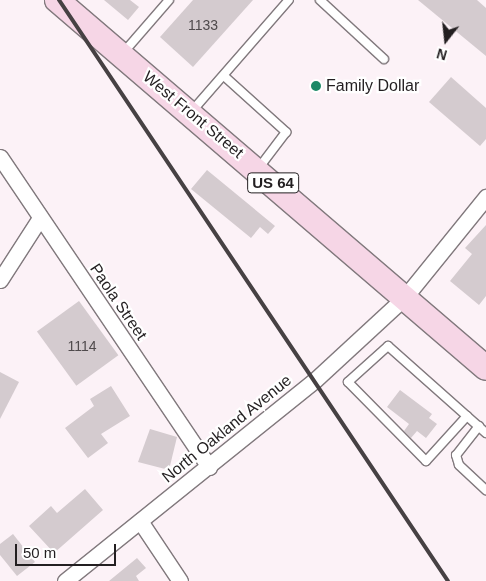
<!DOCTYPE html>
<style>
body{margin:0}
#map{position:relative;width:486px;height:581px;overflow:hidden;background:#fcf2f7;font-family:Arial,sans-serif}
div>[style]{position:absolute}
.building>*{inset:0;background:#d4cbcf;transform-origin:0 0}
.roads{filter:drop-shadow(1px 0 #81797d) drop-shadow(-1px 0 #81797d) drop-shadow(0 1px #81797d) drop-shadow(0 -1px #81797d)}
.lane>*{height:8px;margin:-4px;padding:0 4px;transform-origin:4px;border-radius:4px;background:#fff}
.street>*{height:15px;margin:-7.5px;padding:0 7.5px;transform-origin:7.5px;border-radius:7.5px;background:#fff}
.primary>*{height:24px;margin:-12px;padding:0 12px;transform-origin:12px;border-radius:12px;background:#f6d6e6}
.rail>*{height:4px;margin:-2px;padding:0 2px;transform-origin:2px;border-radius:2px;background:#464143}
.dots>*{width:14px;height:14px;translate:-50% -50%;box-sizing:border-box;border:2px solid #fff;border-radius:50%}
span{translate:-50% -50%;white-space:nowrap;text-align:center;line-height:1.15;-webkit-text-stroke:4.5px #fff;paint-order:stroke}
.number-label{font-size:14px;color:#4f4a4c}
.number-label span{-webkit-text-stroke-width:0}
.shield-label span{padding:1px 4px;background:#fff;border:1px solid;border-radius:4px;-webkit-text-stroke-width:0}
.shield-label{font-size:15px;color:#231f21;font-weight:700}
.poi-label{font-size:16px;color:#231f21}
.left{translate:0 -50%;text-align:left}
.street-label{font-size:16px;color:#231f21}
.north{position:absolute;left:421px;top:15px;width:50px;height:50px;-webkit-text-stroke:4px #fff;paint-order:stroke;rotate:196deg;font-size:14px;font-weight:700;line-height:20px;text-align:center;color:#231f21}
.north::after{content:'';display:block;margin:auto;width:18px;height:22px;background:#231f21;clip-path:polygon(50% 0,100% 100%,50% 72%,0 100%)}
.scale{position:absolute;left:15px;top:544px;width:101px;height:22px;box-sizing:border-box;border:2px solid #231f21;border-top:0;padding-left:6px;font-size:15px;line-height:18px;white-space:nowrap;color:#231f21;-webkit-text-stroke:4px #fff;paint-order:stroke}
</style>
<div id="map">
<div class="building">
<i style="clip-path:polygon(104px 0,130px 0,139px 7px,128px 20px)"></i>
<i style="clip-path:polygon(193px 0,253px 0,193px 67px,160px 37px)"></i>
<i style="clip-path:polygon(418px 0,477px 0,486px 8px,486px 56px)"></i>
<i style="clip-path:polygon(451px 77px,486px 108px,486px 139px,480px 146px,429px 102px)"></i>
<i style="clip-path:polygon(207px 170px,275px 226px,268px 234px,260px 227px,251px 238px,191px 189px)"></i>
<i style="clip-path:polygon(486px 225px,486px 296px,479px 305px,450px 281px,472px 254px,465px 248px)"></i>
<i style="left:79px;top:301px;width:67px;height:52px;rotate:54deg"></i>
<i style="clip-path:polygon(0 372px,19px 382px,0 419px)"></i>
<i style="clip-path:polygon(111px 386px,130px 416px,101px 434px,108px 443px,88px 458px,65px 428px,94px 406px,90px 399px)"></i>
<i style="clip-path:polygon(400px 390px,432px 414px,429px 418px,437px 424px,426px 438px,417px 431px,411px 438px,404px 431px,409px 424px,387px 407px)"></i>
<i style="clip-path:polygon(150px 429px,177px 437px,169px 470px,138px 462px)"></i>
<i style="clip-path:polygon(85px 489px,103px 510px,54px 553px,29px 526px,51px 506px,57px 513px)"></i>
<i style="clip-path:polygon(13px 534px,35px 562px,17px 576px,0 555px,0 544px)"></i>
<i style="clip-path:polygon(137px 558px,146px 568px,136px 576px,139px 581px,109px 581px)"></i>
</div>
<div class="roads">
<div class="lane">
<i style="left:320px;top:0;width:87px;rotate:42.7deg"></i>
<i style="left:123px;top:53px;width:70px;rotate:-49deg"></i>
<i style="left:224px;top:76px;width:84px;rotate:42.1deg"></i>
<i style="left:286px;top:132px;width:46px;rotate:127.1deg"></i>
<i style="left:192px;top:111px;width:147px;rotate:-48.9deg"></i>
<i style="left:467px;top:416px;width:61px;rotate:132.3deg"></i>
<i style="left:426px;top:461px;width:111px;rotate:-134.6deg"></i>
<i style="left:348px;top:382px;width:54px;rotate:-42deg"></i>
<i style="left:388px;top:346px;width:131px;rotate:41.6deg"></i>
<i style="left:479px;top:426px;width:37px;rotate:128deg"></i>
<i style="left:456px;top:455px;width:10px;rotate:73deg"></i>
<i style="left:459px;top:465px;width:37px;rotate:43deg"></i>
</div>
<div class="street">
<i style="left:0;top:157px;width:374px;rotate:56deg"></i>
<i style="left:0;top:280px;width:74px;rotate:-57.2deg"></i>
<i style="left:140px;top:521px;width:72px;rotate:56.3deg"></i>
<i style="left:65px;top:581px;width:319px;rotate:-38.8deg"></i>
<i style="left:314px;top:381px;width:124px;rotate:-42.7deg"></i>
<i style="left:405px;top:297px;width:129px;rotate:-51deg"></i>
</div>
<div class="primary">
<i style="left:57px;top:0;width:565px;rotate:40.62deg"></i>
</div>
</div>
<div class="rail">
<i style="left:59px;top:0;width:699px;rotate:56.2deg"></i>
</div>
<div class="dots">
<i style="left:316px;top:86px;background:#1c8967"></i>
</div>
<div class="number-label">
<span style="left:203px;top:25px">1133</span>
<span style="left:82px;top:346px">1114</span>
</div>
<div class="shield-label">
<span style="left:273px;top:183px">US 64</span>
</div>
<div class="poi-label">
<span class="left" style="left:326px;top:86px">Family Dollar</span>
</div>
<div class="street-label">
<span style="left:193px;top:115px;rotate:40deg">West Front Street</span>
<span style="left:118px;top:302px;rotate:56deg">Paola Street</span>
<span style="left:227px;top:429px;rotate:-39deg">North Oakland Avenue</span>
</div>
<div class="north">N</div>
<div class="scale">50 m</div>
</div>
